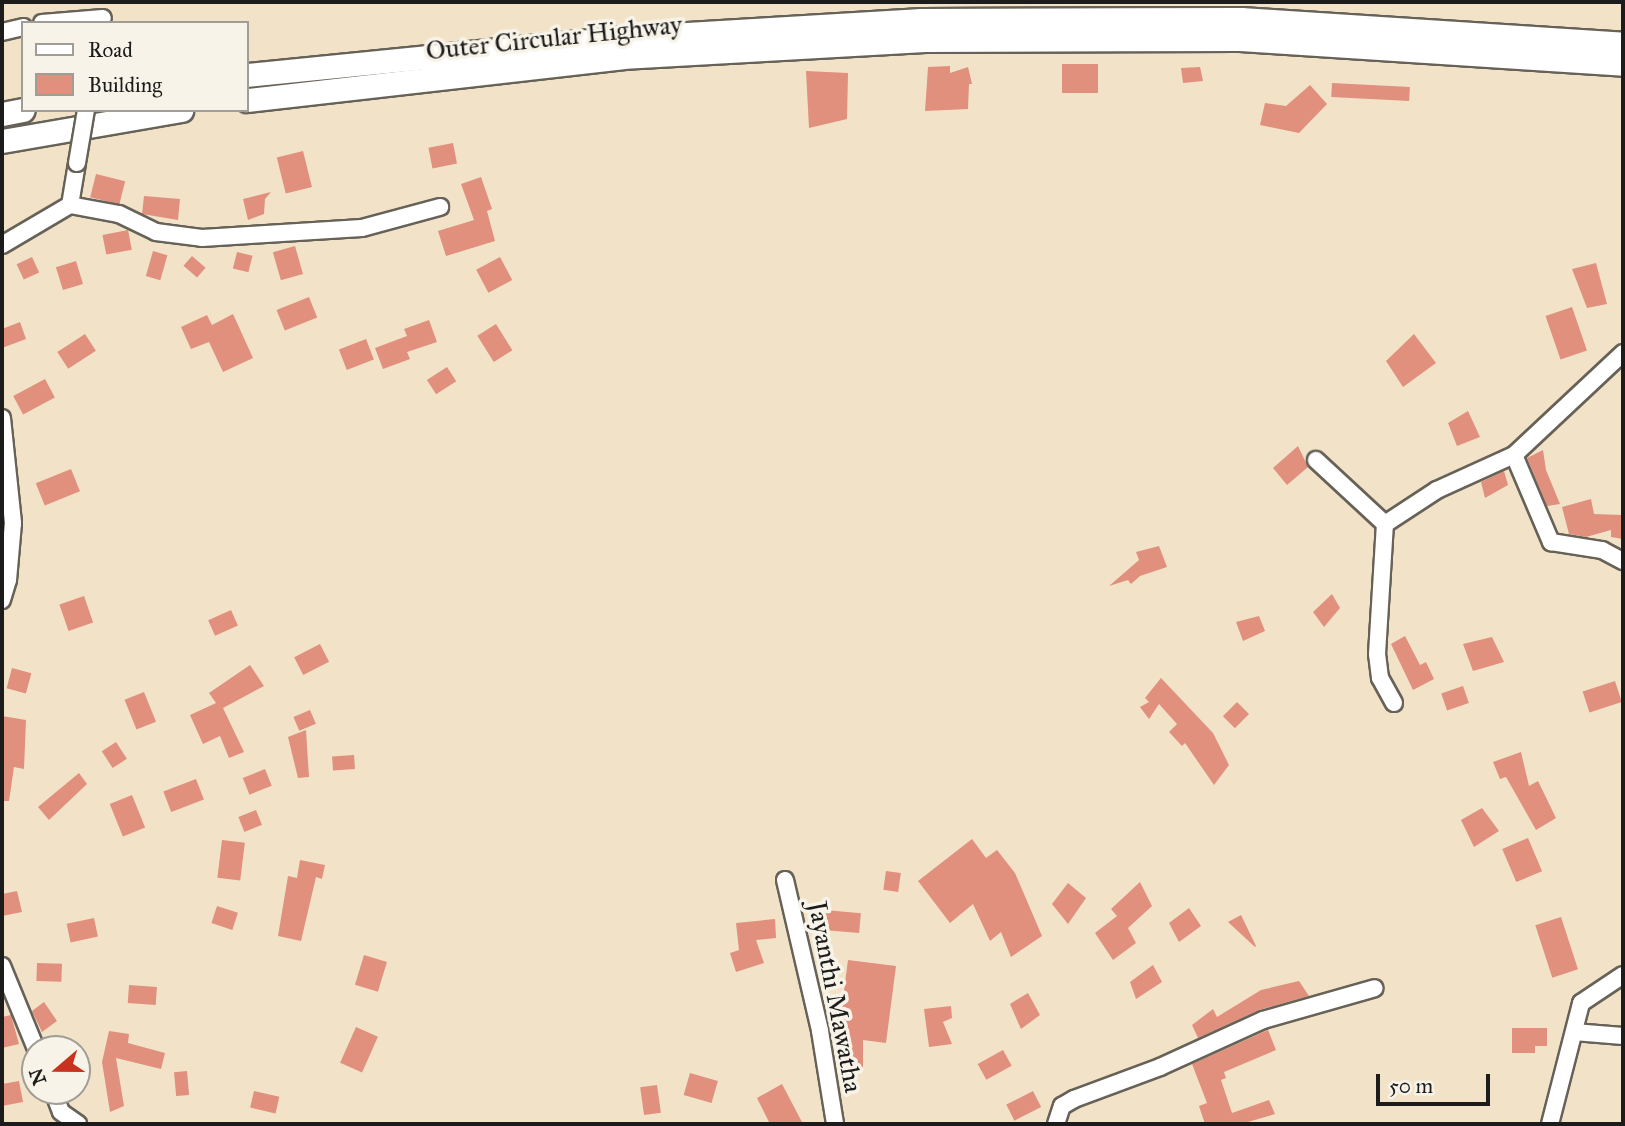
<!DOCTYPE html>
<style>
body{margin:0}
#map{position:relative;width:1625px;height:1126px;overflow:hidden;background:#f2e3c8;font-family:"IM FELL Great Primer",serif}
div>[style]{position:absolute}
.building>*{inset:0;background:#e0907d;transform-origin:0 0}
.roads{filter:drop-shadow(2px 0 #676258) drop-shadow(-2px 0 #676258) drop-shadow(0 2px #676258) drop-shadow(0 -2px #676258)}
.minor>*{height:16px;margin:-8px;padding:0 8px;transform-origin:8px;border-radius:8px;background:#fff}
.highway>*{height:23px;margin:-11.5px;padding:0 11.5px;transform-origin:11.5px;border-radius:11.5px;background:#fff}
.bridges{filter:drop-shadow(2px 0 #676258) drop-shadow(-2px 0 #676258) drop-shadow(0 2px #676258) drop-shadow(0 -2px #676258)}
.minor-bridge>*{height:16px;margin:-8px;padding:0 8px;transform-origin:8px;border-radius:8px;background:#fff}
span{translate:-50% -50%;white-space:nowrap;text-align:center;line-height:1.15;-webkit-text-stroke:7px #f7f3e8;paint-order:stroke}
.street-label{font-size:26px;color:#1c1c1c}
.frame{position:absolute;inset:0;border:4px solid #1c1c1c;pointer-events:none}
.legend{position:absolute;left:21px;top:21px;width:228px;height:91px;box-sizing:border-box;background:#f7f3e8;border:2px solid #9f9d96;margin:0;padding:9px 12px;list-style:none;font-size:21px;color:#1c1c1c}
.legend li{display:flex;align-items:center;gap:14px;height:35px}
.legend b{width:35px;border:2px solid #9f9d96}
.north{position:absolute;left:21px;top:1035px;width:70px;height:70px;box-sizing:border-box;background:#f7f3e8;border:2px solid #9f9d96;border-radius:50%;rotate:250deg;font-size:19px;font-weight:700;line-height:28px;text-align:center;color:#1c1c1c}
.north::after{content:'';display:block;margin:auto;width:24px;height:32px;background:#c8321e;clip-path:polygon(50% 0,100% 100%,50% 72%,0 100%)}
.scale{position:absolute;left:1376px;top:1074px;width:114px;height:32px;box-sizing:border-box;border:4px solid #1c1c1c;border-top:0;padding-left:9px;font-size:21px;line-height:24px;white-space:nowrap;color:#1c1c1c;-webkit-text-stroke:5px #f7f3e8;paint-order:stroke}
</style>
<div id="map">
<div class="building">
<i style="left:1098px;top:64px;width:29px;height:36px;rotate:90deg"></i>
<i style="clip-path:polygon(950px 66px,950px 73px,968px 67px,972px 84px,969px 84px,968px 109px,925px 111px,928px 67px)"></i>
<i style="clip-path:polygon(1200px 67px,1203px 81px,1183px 83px,1181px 68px)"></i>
<i style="clip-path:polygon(806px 71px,848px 73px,847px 119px,809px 128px)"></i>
<i style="left:1332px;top:83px;width:78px;height:14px;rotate:3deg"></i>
<i style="clip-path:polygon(1310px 85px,1327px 104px,1299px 133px,1260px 125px,1265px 103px,1286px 106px)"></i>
<i style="left:453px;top:143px;width:21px;height:25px;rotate:79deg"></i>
<i style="left:303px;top:151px;width:37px;height:27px;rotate:76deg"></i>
<i style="left:96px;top:174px;width:30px;height:24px;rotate:14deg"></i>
<i style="clip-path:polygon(481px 177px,492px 209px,487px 211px,495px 241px,446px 256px,438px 231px,474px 220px,461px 184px)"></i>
<i style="clip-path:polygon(271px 192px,265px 199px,264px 214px,248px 220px,243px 199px)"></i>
<i style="clip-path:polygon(144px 196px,180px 199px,178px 220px,142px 214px)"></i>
<i style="left:128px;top:230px;width:20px;height:26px;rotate:79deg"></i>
<i style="left:295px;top:246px;width:29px;height:23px;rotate:74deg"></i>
<i style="left:153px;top:251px;width:15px;height:26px;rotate:16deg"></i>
<i style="left:237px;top:252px;width:16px;height:17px;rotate:14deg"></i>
<i style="left:192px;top:256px;width:18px;height:13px;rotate:41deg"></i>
<i style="left:32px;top:257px;width:17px;height:17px;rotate:65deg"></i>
<i style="left:500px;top:257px;width:26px;height:27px;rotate:62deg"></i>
<i style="left:76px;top:261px;width:24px;height:21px;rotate:73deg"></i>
<i style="clip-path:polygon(1596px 263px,1607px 304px,1587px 308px,1572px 269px)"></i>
<i style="left:309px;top:297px;width:22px;height:35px;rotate:68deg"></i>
<i style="left:1572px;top:307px;width:46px;height:28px;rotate:71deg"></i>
<i style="clip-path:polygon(233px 314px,253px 358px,223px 372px,209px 342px,191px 349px,181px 327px,207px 315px,212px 325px)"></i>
<i style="clip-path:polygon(429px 320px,437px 342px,407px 352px,410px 359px,383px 369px,375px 348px,407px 336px,404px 329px)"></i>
<i style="clip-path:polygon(20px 322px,26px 339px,2px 348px,2px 329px)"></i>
<i style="left:496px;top:324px;width:31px;height:22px;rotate:58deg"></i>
<i style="left:85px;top:334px;width:20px;height:33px;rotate:57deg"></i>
<i style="clip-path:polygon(1414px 334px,1436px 363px,1403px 387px,1386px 361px)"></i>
<i style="left:366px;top:339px;width:22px;height:29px;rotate:69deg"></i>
<i style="left:447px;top:367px;width:17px;height:24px;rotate:57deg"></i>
<i style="left:45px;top:379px;width:21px;height:36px;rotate:62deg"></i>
<i style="clip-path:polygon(1468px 411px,1480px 437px,1457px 446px,1448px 423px)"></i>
<i style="clip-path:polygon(1298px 446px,1308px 467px,1287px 485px,1273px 468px)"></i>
<i style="clip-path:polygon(1543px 450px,1546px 470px,1560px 504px,1547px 506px,1527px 458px)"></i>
<i style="left:71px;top:469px;width:24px;height:38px;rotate:68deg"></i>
<i style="clip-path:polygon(1504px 471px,1508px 485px,1485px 498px,1481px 482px)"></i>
<i style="clip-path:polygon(1591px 499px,1594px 514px,1623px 515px,1623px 539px,1611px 537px,1611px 530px,1586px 537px,1569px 534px,1562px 507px)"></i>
<i style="clip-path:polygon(1159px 546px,1167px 567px,1140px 576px,1131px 584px,1128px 580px,1109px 586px,1139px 560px,1136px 552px)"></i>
<i style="clip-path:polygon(1332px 594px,1340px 608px,1324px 627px,1313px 612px)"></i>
<i style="left:84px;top:596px;width:28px;height:26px;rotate:71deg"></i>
<i style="left:231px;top:610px;width:17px;height:25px;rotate:66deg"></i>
<i style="clip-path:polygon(1259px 616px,1265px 631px,1243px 641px,1236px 622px)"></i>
<i style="clip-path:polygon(1405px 636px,1420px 665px,1426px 662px,1434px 679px,1413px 690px,1391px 644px)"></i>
<i style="clip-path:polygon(1492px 637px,1504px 662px,1473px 671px,1463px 644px)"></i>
<i style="left:320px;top:644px;width:20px;height:29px;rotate:63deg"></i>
<i style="clip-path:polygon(250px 665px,264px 686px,223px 708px,244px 752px,229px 758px,220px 736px,203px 744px,190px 715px,216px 703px,209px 693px)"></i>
<i style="left:12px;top:668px;width:20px;height:21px;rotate:15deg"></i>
<i style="clip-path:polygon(1161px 678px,1213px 733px,1229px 765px,1214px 785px,1185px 743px,1182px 746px,1169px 732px,1177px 724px,1159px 704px,1149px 719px,1140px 707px,1149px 702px,1145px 698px)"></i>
<i style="left:1615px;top:681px;width:22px;height:34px;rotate:72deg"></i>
<i style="left:1463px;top:686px;width:18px;height:23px;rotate:71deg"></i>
<i style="left:144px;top:692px;width:32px;height:21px;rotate:68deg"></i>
<i style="left:1237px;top:702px;width:17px;height:20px;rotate:45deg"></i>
<i style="left:310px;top:710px;width:15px;height:18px;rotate:67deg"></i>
<i style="clip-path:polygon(2px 716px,26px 720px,24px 769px,14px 767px,9px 801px,2px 801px)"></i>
<i style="clip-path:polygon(306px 730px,309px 777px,298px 778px,288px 737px)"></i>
<i style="left:116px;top:742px;width:20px;height:17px;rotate:57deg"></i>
<i style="clip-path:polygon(1521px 752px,1529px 786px,1538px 781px,1556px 818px,1536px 830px,1506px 777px,1500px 779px,1493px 762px)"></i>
<i style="left:354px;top:755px;width:14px;height:22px;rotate:86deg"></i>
<i style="left:265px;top:769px;width:18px;height:24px;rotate:68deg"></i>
<i style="clip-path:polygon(79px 773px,87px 784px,49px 820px,38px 807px)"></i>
<i style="left:196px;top:779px;width:22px;height:35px;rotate:69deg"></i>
<i style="left:132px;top:795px;width:35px;height:24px;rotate:68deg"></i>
<i style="clip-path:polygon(1482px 808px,1499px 831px,1474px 847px,1461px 820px)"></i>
<i style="left:256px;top:810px;width:16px;height:19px;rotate:68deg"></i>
<i style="left:1528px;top:838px;width:36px;height:28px;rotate:67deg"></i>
<i style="clip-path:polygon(972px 839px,986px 858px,997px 850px,1015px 873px,1042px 936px,1011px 957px,1001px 932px,990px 941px,973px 904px,950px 923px,918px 881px)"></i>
<i style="left:222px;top:840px;width:23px;height:38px;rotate:7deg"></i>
<i style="clip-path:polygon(300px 860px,325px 865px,322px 879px,316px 877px,301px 941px,278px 936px,288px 876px,297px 878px)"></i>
<i style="left:886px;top:871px;width:15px;height:19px;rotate:8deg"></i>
<i style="clip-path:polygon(1140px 882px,1152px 906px,1128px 928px,1136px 943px,1113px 960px,1095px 933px,1117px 916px,1111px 909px)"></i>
<i style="clip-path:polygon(1068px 883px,1086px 898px,1068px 924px,1052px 904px)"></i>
<i style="clip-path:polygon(17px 891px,22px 912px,2px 916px,2px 894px)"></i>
<i style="left:217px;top:906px;width:22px;height:18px;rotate:18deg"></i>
<i style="clip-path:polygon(1189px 908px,1201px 926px,1179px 942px,1169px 923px)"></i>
<i style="left:825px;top:910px;width:36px;height:20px;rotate:5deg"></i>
<i style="clip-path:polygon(1241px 915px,1256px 946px,1255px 947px,1228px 922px)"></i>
<i style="left:1561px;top:917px;width:55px;height:27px;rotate:72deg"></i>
<i style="left:94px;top:918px;width:19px;height:28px;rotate:78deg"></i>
<i style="clip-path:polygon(775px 919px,776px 938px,756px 940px,764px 963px,736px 972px,730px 953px,739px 950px,736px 923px)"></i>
<i style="left:364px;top:955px;width:24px;height:31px;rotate:17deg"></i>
<i style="clip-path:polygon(848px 960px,896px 966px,886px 1043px,863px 1040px,863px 1069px,846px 1069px,845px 1038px,838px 1037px)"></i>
<i style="left:37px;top:963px;width:25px;height:18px;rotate:2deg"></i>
<i style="clip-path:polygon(1153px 965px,1162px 982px,1136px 999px,1130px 982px)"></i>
<i style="clip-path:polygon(1299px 981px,1309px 996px,1259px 1010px,1198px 1038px,1192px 1025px,1213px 1009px,1217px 1017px,1261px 990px)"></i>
<i style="left:129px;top:985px;width:28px;height:18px;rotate:4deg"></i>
<i style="clip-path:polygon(1028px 993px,1040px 1015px,1021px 1029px,1010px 1004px)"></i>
<i style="clip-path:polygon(44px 1002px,57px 1021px,42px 1032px,32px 1011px)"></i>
<i style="clip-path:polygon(951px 1006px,952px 1018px,943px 1022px,952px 1044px,929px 1047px,924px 1009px)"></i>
<i style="clip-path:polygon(11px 1015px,19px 1044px,2px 1048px,2px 1017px)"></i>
<i style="left:356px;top:1027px;width:24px;height:39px;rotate:24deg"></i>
<i style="clip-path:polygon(1512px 1028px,1547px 1028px,1547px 1046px,1535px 1046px,1535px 1053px,1512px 1053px)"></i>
<i style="clip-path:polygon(1268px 1030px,1276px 1050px,1224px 1072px,1226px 1078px,1221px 1080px,1232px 1113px,1269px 1100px,1275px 1114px,1241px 1124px,1205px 1124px,1199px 1106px,1207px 1103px,1192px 1064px)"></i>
<i style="clip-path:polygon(109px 1031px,129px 1034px,128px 1043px,165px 1053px,161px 1069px,116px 1058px,124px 1106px,110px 1112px,102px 1062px)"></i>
<i style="left:1003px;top:1050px;width:18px;height:29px;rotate:61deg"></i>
<i style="left:187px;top:1071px;width:24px;height:13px;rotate:85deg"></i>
<i style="left:690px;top:1073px;width:29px;height:23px;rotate:16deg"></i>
<i style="clip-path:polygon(19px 1081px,23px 1102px,2px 1106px,2px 1084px)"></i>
<i style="clip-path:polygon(782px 1084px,803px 1124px,770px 1124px,757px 1098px)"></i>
<i style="left:657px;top:1085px;width:28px;height:17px;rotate:82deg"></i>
<i style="left:254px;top:1091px;width:26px;height:17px;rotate:13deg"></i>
<i style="left:1033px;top:1091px;width:18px;height:30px;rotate:63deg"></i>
</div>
<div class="roads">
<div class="minor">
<i style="left:42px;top:23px;width:61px;rotate:-4.7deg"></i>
<i style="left:2px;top:32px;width:22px;rotate:-13deg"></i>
<i style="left:70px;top:205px;width:50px;rotate:10.4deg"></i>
<i style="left:119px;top:214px;width:41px;rotate:25.9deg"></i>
<i style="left:156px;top:232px;width:46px;rotate:7.4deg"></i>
<i style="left:202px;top:238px;width:160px;rotate:-3.6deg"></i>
<i style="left:362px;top:228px;width:81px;rotate:-15.1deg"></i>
<i style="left:2px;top:245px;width:79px;rotate:-30.5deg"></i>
<i style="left:70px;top:205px;width:43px;rotate:-80.5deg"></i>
<i style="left:1623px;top:353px;width:149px;rotate:136.9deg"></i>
<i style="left:1514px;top:455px;width:95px;rotate:67deg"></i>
<i style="left:1551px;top:542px;width:52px;rotate:8.9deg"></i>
<i style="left:1602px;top:550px;width:24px;rotate:28deg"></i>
<i style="left:2px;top:418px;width:106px;rotate:84deg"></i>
<i style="left:13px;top:523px;width:57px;rotate:95deg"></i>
<i style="left:8px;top:580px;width:21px;rotate:107deg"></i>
<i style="left:1316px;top:460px;width:94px;rotate:42.8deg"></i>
<i style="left:1394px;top:703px;width:29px;rotate:-119deg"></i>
<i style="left:1380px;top:678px;width:24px;rotate:-97deg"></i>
<i style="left:1377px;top:654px;width:130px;rotate:-86.5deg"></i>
<i style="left:1385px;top:524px;width:62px;rotate:-33.2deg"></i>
<i style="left:1437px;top:490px;width:85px;rotate:-24.4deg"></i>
<i style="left:785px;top:880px;width:155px;rotate:76.9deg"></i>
<i style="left:820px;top:1031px;width:94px;rotate:80.8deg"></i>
<i style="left:2px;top:966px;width:90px;rotate:67.7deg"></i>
<i style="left:1574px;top:1032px;width:49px;rotate:4.7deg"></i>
<i style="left:53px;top:1091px;width:22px;rotate:69deg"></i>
<i style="left:61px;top:1112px;width:21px;rotate:35deg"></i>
<i style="left:1056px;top:1124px;width:19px;rotate:-72deg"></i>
<i style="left:1062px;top:1106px;width:14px;rotate:-30deg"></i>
<i style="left:1074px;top:1099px;width:92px;rotate:-20.4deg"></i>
<i style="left:1160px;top:1067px;width:113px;rotate:-24.5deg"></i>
<i style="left:1263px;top:1020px;width:116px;rotate:-15.9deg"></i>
<i style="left:1550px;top:1124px;width:125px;rotate:-75.6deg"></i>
<i style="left:1581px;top:1003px;width:50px;rotate:-33.7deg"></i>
</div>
<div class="highway">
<i style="left:247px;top:75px;width:375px;rotate:-5.7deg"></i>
<i style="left:620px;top:38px;width:302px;rotate:-3.4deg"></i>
<i style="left:921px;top:20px;width:320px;rotate:-0.2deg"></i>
<i style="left:1241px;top:19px;width:383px;rotate:3.7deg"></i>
<i style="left:247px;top:100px;width:377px;rotate:-6.5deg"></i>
<i style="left:622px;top:57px;width:303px;rotate:-3.2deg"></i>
<i style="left:925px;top:40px;width:315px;rotate:-0.2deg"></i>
<i style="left:1240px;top:39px;width:384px;rotate:3.7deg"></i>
<i style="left:2px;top:114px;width:21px;rotate:-11deg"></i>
<i style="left:2px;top:141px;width:182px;rotate:-9.8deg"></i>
</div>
</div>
<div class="bridges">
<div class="minor-bridge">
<i style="left:77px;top:163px;width:54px;rotate:-80.4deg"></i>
</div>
</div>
<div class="street-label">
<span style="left:554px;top:38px;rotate:-6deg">Outer Circular Highway</span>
<span style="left:835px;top:997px;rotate:79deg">Jayanthi Mawatha</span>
</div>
<div class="frame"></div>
<ul class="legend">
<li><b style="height:9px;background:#fff"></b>Road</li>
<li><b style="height:19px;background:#e0907d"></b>Building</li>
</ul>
<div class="north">N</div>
<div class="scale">50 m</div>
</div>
